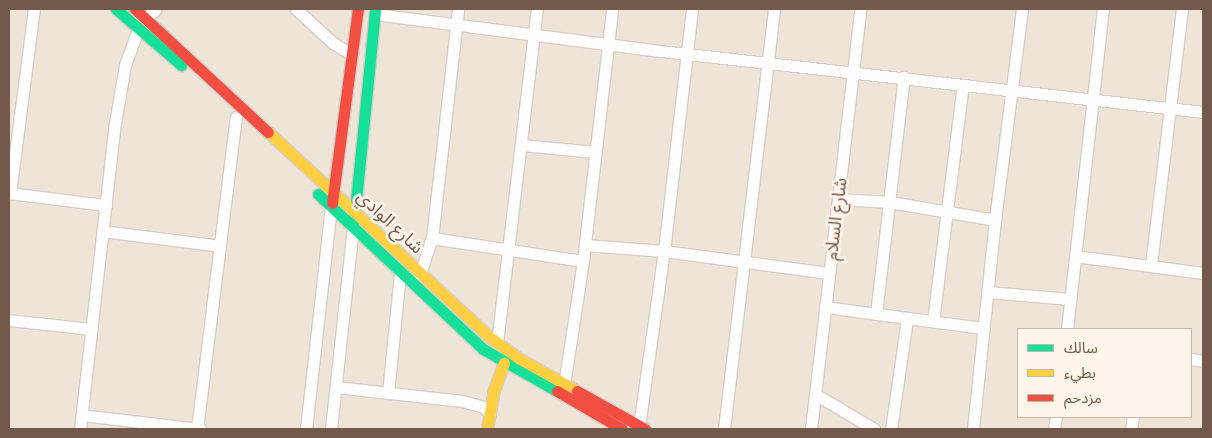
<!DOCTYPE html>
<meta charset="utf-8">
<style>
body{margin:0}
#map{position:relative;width:1212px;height:438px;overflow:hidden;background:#f6f1ea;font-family:Karla,"Noto Sans Arabic",sans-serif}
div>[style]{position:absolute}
.residential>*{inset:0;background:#efe4d8}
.roads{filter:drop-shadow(1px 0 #d5cec8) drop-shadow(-1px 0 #d5cec8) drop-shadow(0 1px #d5cec8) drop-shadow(0 -1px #d5cec8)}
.street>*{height:11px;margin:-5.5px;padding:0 5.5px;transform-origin:5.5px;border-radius:5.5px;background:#fefdfc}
.fast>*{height:11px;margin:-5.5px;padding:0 5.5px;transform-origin:5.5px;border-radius:5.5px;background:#16e098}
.slow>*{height:11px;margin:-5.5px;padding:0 5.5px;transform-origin:5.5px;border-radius:5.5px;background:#ffcf43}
.jam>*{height:11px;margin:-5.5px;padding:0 5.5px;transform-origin:5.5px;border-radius:5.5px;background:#f24e42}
span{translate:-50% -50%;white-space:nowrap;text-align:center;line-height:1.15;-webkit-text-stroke:5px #fef6eb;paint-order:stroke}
.street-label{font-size:18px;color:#72594c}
.frame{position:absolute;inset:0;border:10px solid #72594c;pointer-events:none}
.legend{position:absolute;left:1017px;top:328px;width:175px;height:90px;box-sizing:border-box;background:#fef6eb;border:1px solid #c6b7ab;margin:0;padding:6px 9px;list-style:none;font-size:15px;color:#72594c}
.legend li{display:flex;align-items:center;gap:10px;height:25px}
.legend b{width:25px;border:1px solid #c6b7ab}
</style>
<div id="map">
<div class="residential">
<i style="clip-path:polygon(evenodd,9px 9px,1203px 9px,1203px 429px,9px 429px,9px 9px,1018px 329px,1191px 329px,1191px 417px,1018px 417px,1018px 329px)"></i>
</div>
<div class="roads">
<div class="street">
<i style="left:296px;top:9px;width:50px;rotate:42.6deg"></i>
<i style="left:333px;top:43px;width:22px;rotate:32deg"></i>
<i style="left:375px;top:14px;width:288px;rotate:7.4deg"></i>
<i style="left:661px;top:51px;width:545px;rotate:6.42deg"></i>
<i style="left:146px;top:18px;width:13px;rotate:-42deg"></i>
<i style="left:522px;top:145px;width:73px;rotate:5.5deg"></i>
<i style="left:9px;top:193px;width:98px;rotate:7.1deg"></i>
<i style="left:10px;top:193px;width:186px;rotate:-82.6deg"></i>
<i style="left:838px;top:199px;width:52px;rotate:3.3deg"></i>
<i style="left:890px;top:202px;width:107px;rotate:9.7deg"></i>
<i style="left:102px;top:231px;width:119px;rotate:7.2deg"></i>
<i style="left:432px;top:238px;width:153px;rotate:8.7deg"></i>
<i style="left:585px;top:245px;width:79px;rotate:4.3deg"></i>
<i style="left:664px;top:251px;width:166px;rotate:7.6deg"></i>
<i style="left:1075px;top:256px;width:129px;rotate:7.6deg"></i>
<i style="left:1151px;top:265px;width:258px;rotate:-83.1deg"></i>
<i style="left:420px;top:274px;width:38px;rotate:-72deg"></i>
<i style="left:432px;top:238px;width:230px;rotate:-83.5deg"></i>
<i style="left:988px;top:292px;width:82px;rotate:4.9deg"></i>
<i style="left:825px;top:307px;width:159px;rotate:7.6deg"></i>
<i style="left:876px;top:314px;width:239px;rotate:-83.3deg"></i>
<i style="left:9px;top:320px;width:81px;rotate:6.3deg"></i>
<i style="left:933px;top:321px;width:238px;rotate:-82.8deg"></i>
<i style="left:1067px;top:329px;width:322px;rotate:-83.6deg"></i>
<i style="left:497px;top:343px;width:336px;rotate:-83.2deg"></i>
<i style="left:1191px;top:359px;width:12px;rotate:9deg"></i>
<i style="left:564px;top:385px;width:125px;rotate:-81.3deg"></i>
<i style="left:583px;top:261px;width:254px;rotate:-83.4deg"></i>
<i style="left:336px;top:387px;width:127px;rotate:6.3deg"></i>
<i style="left:462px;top:401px;width:23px;rotate:15deg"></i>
<i style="left:484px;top:407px;width:9px;rotate:49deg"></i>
<i style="left:388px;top:393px;width:121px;rotate:-84.3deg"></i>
<i style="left:815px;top:394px;width:69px;rotate:30.7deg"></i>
<i style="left:82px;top:415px;width:119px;rotate:6.8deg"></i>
<i style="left:639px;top:426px;width:177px;rotate:-81.9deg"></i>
<i style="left:664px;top:251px;width:244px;rotate:-83.4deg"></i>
<i style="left:80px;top:429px;width:308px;rotate:-83.5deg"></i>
<i style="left:115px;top:123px;width:59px;rotate:-80.2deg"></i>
<i style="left:125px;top:65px;width:38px;rotate:-70deg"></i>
<i style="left:197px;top:429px;width:314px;rotate:-82.9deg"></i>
<i style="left:306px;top:429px;width:224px;rotate:-83.6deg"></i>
<i style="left:331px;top:429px;width:203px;rotate:-83.8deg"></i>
<i style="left:724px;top:429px;width:423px;rotate:-83.2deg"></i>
<i style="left:811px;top:429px;width:423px;rotate:-83.3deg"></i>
<i style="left:891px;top:429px;width:111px;rotate:-81.7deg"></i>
<i style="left:973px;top:429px;width:210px;rotate:-84deg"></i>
<i style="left:995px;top:220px;width:213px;rotate:-82.7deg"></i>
<i style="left:1054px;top:429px;width:12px;rotate:-81deg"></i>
<i style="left:1131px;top:429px;width:12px;rotate:-81deg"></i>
</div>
<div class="fast">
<i style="left:116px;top:9px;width:86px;rotate:40.7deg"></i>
<i style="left:318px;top:194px;width:226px;rotate:43.2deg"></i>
<i style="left:483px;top:349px;width:85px;rotate:29.6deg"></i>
<i style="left:354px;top:221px;width:213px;rotate:-84.3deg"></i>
</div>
<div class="slow">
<i style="left:268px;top:132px;width:300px;rotate:42.8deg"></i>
<i style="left:488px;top:336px;width:39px;rotate:36deg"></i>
<i style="left:520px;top:359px;width:65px;rotate:29.3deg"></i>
<i style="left:487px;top:429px;width:40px;rotate:-80deg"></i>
<i style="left:494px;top:390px;width:29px;rotate:-70deg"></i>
</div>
<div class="jam">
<i style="left:135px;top:9px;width:181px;rotate:42.8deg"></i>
<i style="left:332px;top:203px;width:196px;rotate:-82.4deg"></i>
<i style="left:557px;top:391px;width:75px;rotate:30.3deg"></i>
<i style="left:577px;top:391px;width:78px;rotate:29.2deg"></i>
</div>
</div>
<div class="street-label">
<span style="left:836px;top:219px;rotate:-83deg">شارع السلام</span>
<span style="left:390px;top:222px;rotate:43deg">شارع الوادي</span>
</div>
<div class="frame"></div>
<ul class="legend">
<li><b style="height:6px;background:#16e098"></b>سالك</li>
<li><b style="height:6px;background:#ffcf43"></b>بطيء</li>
<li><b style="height:6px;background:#f24e42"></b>مزدحم</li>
</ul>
</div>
